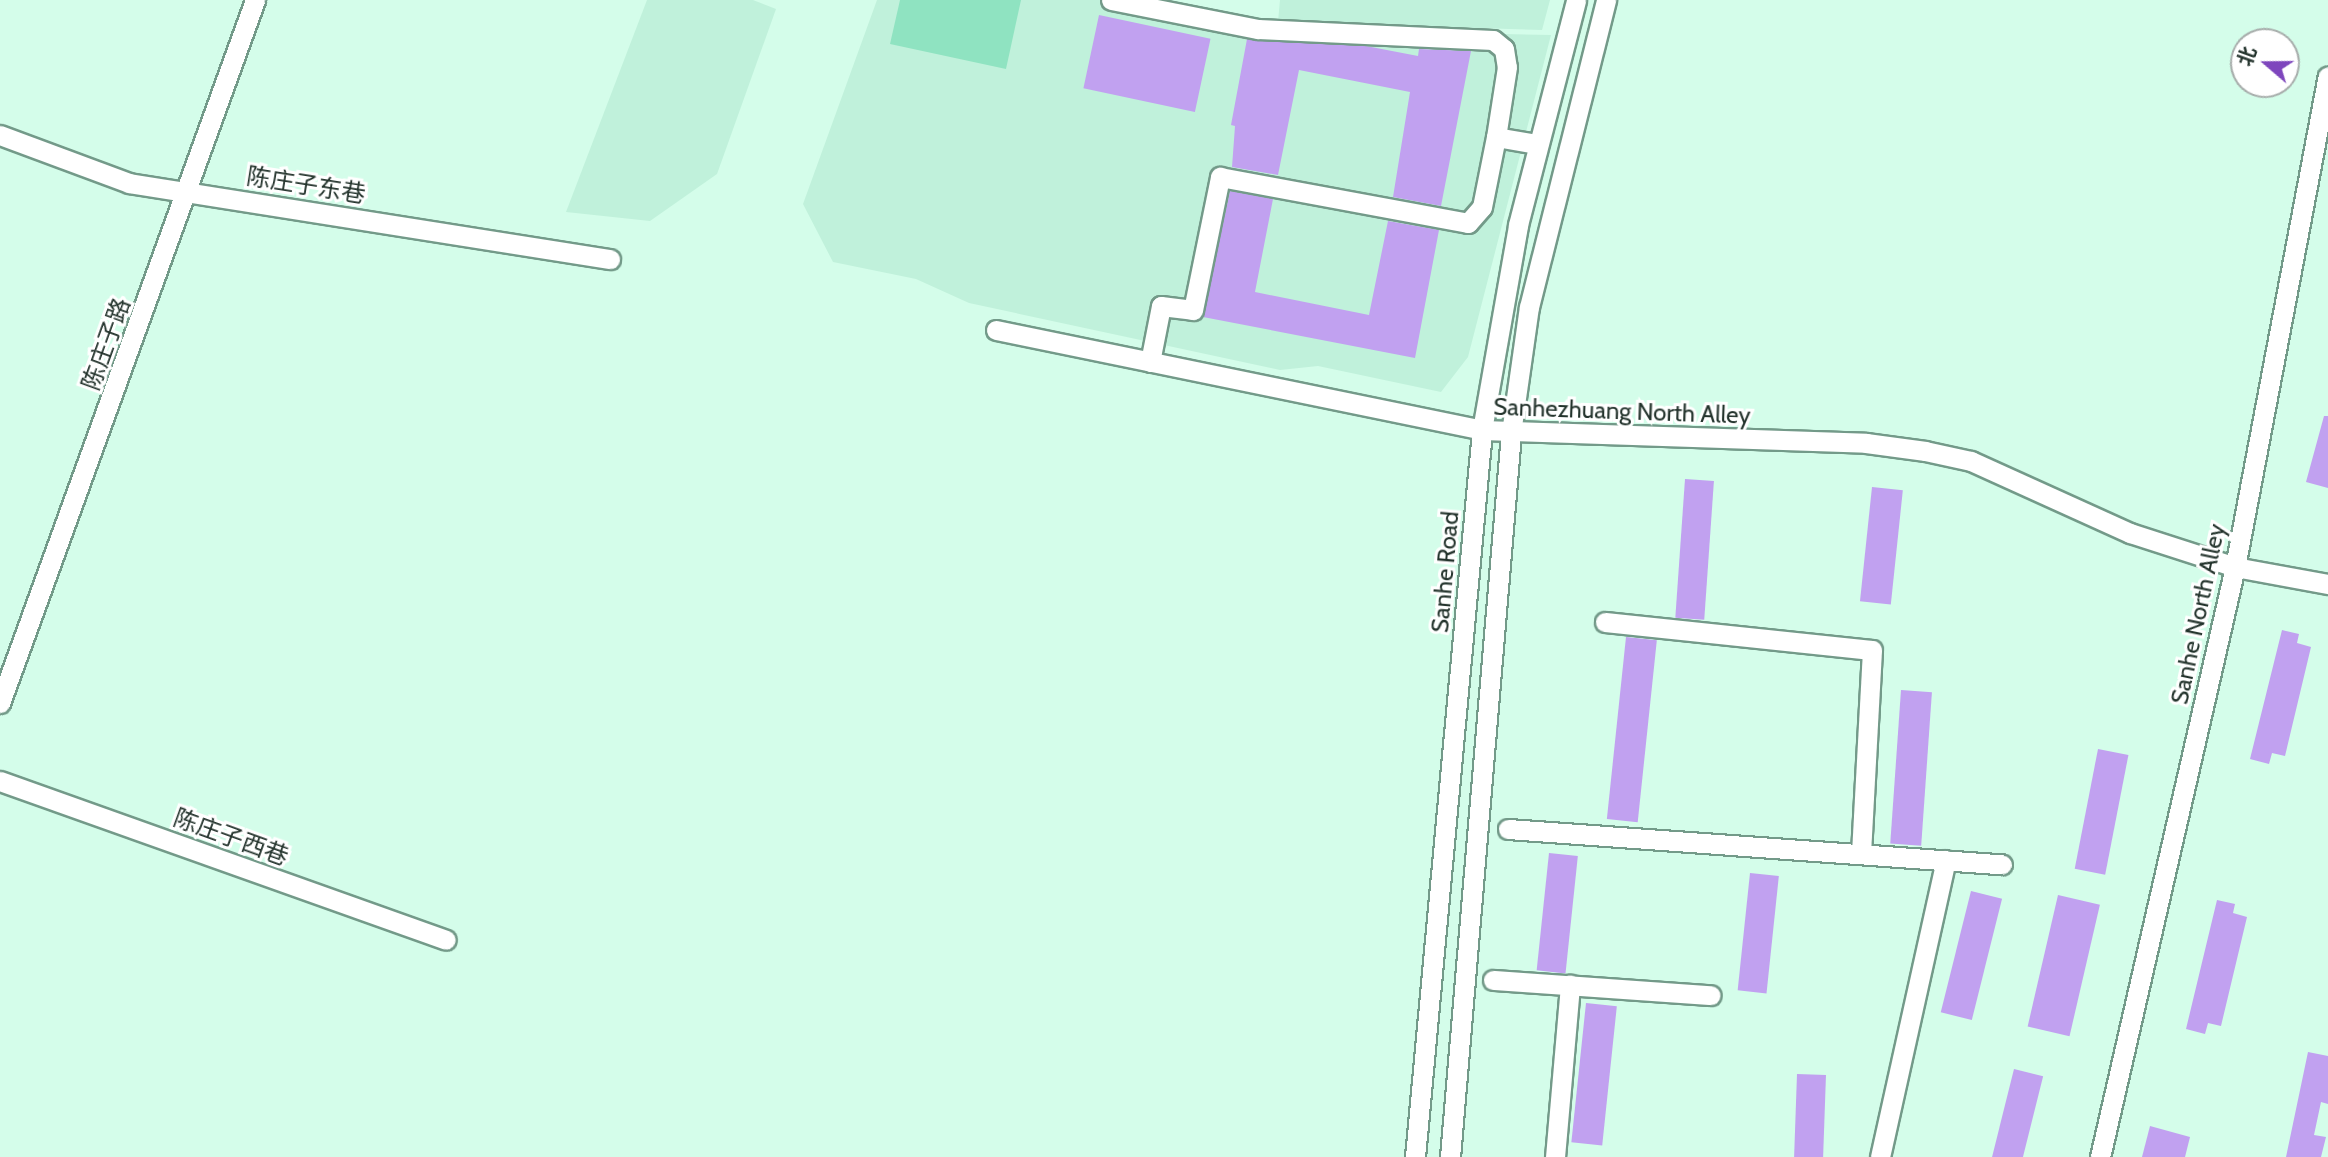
<!DOCTYPE html>
<meta charset="utf-8">
<style>
body{margin:0}
#map{position:relative;width:2328px;height:1157px;overflow:hidden;background:#d4fdea;font-family:Cabin,"Noto Sans SC",sans-serif}
div>[style]{position:absolute}
.built>*{inset:0;background:#c0f1db}
.green>*{inset:0;background:#8fe3c1}
.building>*{inset:0;background:#c1a1f0;transform-origin:0 0}
.roads{filter:drop-shadow(2px 0 #739a89) drop-shadow(-2px 0 #739a89) drop-shadow(0 2px #739a89) drop-shadow(0 -2px #739a89)}
.minor>*{height:19px;margin:-9.5px;padding:0 9.5px;transform-origin:9.5px;border-radius:9.5px;background:#fff}
span{translate:-50% -50%;white-space:nowrap;text-align:center;line-height:1.15;-webkit-text-stroke:6px #fff;paint-order:stroke}
.street-label{font-size:24px;color:#23332c}
.north{position:absolute;left:2230px;top:28px;width:70px;height:70px;box-sizing:border-box;background:#fff;border:2px solid #a7adab;border-radius:50%;rotate:290deg;font-size:19px;font-weight:700;line-height:28px;text-align:center;color:#23332c}
.north::after{content:'';display:block;margin:auto;width:24px;height:32px;background:#7e46bd;clip-path:polygon(50% 0,100% 100%,50% 72%,0 100%)}
</style>
<div id="map">
<div class="built">
<i style="clip-path:polygon(647px 0,753px 0,776px 9px,717px 174px,650px 221px,566px 212px)"></i>
<i style="clip-path:polygon(877px 0,1128px 0,1269px 29px,1551px 35px,1468px 357px,1441px 392px,1318px 366px,1280px 370px,969px 303px,916px 279px,833px 262px,803px 204px)"></i>
<i style="clip-path:polygon(1280px 0,1550px 0,1542px 30px,1278px 22px)"></i>
</div>
<div class="green">
<i style="clip-path:polygon(900px 0,1021px 0,1006px 69px,890px 44px)"></i>
</div>
<div class="building">
<i style="left:1099px;top:15px;width:114px;height:75px;rotate:12deg"></i>
<i style="clip-path:polygon(1247px 39px,1366px 46px,1418px 56px,1419px 49px,1471px 51px,1441px 206px,1393px 197px,1410px 92px,1299px 70px,1278px 175px,1232px 167px,1235px 126px,1231px 125px)"></i>
<i style="clip-path:polygon(1230px 191px,1273px 199px,1255px 292px,1369px 315px,1388px 221px,1439px 230px,1415px 358px,1203px 317px)"></i>
<i style="clip-path:polygon(2324px 416px,2328px 416px,2328px 488px,2306px 482px)"></i>
<i style="left:1685px;top:479px;width:29px;height:139px;rotate:4deg"></i>
<i style="left:1872px;top:487px;width:31px;height:115px;rotate:6deg"></i>
<i style="clip-path:polygon(2282px 630px,2299px 634px,2297px 643px,2311px 647px,2285px 756px,2272px 753px,2269px 764px,2250px 759px)"></i>
<i style="left:1626px;top:637px;width:31px;height:183px;rotate:6deg"></i>
<i style="left:1901px;top:690px;width:31px;height:154px;rotate:4deg"></i>
<i style="left:2098px;top:749px;width:31px;height:122px;rotate:11deg"></i>
<i style="left:1549px;top:853px;width:29px;height:118px;rotate:6deg"></i>
<i style="left:1750px;top:873px;width:29px;height:118px;rotate:6deg"></i>
<i style="left:1971px;top:891px;width:32px;height:125px;rotate:14deg"></i>
<i style="left:2058px;top:895px;width:43px;height:135px;rotate:13deg"></i>
<i style="clip-path:polygon(2217px 900px,2235px 904px,2233px 913px,2247px 917px,2221px 1026px,2208px 1023px,2205px 1034px,2186px 1029px)"></i>
<i style="left:1586px;top:1003px;width:31px;height:140px;rotate:6deg"></i>
<i style="clip-path:polygon(2308px 1052px,2328px 1056px,2328px 1104px,2321px 1102px,2314px 1135px,2326px 1137px,2321px 1157px,2286px 1157px)"></i>
<i style="left:2014px;top:1069px;width:30px;height:91px;rotate:14deg"></i>
<i style="left:1797px;top:1074px;width:29px;height:83px;rotate:2deg"></i>
<i style="clip-path:polygon(2150px 1126px,2190px 1137px,2185px 1157px,2142px 1157px)"></i>
</div>
<div class="roads">
<div class="minor">
<i style="left:1111px;top:0;width:150px;rotate:11.2deg"></i>
<i style="left:1258px;top:29px;width:235px;rotate:2.7deg"></i>
<i style="left:1493px;top:40px;width:14px;rotate:39deg"></i>
<i style="left:1504px;top:49px;width:18px;rotate:81deg"></i>
<i style="left:1507px;top:67px;width:71px;rotate:98.9deg"></i>
<i style="left:1496px;top:137px;width:42px;rotate:9.7deg"></i>
<i style="left:0;top:135px;width:138px;rotate:20.4deg"></i>
<i style="left:129px;top:183px;width:487px;rotate:9deg"></i>
<i style="left:996px;top:330px;width:496px;rotate:11.6deg"></i>
<i style="left:1482px;top:430px;width:384px;rotate:1.9deg"></i>
<i style="left:1866px;top:443px;width:60px;rotate:7.7deg"></i>
<i style="left:1925px;top:451px;width:47px;rotate:12.3deg"></i>
<i style="left:1971px;top:461px;width:175px;rotate:24.4deg"></i>
<i style="left:2130px;top:533px;width:110px;rotate:17.9deg"></i>
<i style="left:2235px;top:567px;width:95px;rotate:10.4deg"></i>
<i style="left:1150px;top:362px;width:57px;rotate:-78.9deg"></i>
<i style="left:1161px;top:306px;width:32px;rotate:7deg"></i>
<i style="left:1193px;top:310px;width:136px;rotate:-78.5deg"></i>
<i style="left:1220px;top:177px;width:252px;rotate:10.5deg"></i>
<i style="left:1468px;top:223px;width:21px;rotate:-49deg"></i>
<i style="left:1482px;top:207px;width:71px;rotate:-78.7deg"></i>
<i style="left:1605px;top:622px;width:268px;rotate:6deg"></i>
<i style="left:1872px;top:650px;width:204px;rotate:93.1deg"></i>
<i style="left:0;top:703px;width:748px;rotate:-70.06deg"></i>
<i style="left:0;top:781px;width:473px;rotate:19.6deg"></i>
<i style="left:1508px;top:829px;width:495px;rotate:4.1deg"></i>
<i style="left:1493px;top:980px;width:218px;rotate:4deg"></i>
<i style="left:1415px;top:1157px;width:730px;rotate:-84.73deg"></i>
<i style="left:1482px;top:430px;width:208px;rotate:-80deg"></i>
<i style="left:1518px;top:225px;width:232px;rotate:-75.5deg"></i>
<i style="left:1450px;top:1157px;width:727px;rotate:-85.18deg"></i>
<i style="left:1511px;top:433px;width:127px;rotate:-81.9deg"></i>
<i style="left:1529px;top:307px;width:317px;rotate:-75.9deg"></i>
<i style="left:1555px;top:1157px;width:173px;rotate:-85deg"></i>
<i style="left:1880px;top:1157px;width:304px;rotate:-77.5deg"></i>
<i style="left:2100px;top:1157px;width:605px;rotate:-77.11deg"></i>
<i style="left:2235px;top:567px;width:499px;rotate:-79.3deg"></i>
</div>
</div>
<div class="street-label">
<span style="left:306px;top:185px;rotate:9deg">陈庄子东巷</span>
<span style="left:106px;top:344px;rotate:-70deg">陈庄子路</span>
<span style="left:1622px;top:411px;rotate:2deg">Sanhezhuang North Alley</span>
<span style="left:1445px;top:572px;rotate:-85deg">Sanhe Road</span>
<span style="left:2198px;top:614px;rotate:-78deg">Sanhe North Alley</span>
<span style="left:231px;top:837px;rotate:20deg">陈庄子西巷</span>
</div>
<div class="north">北</div>
</div>
